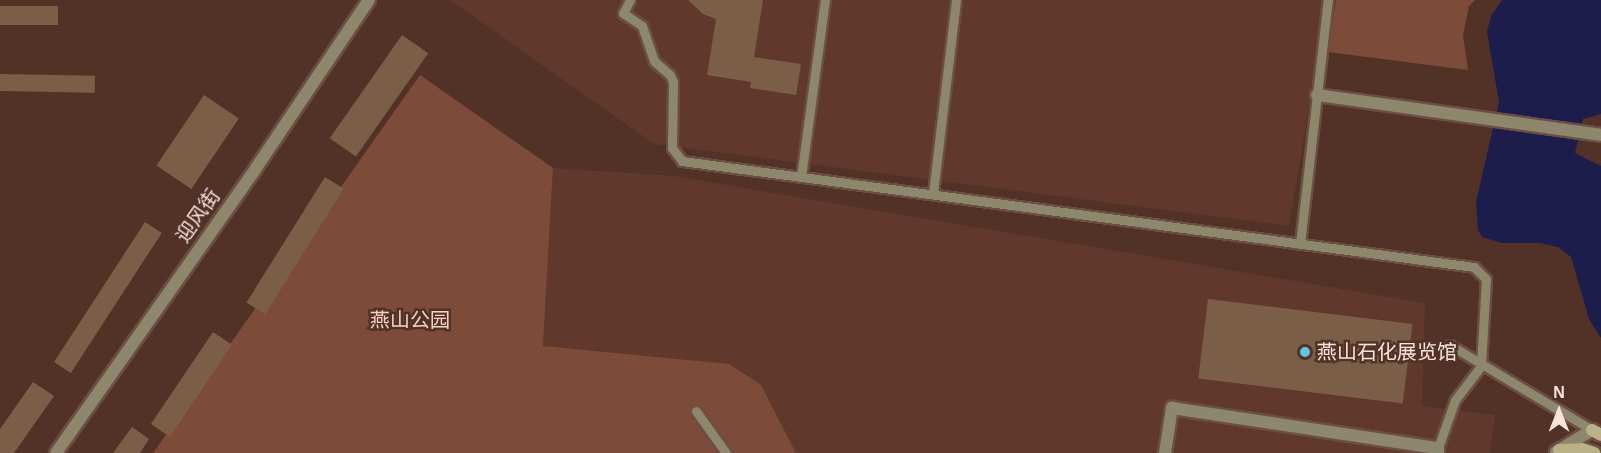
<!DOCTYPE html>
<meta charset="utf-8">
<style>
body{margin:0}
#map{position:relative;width:1601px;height:453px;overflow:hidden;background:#523227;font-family:Arial,"Noto Sans SC",sans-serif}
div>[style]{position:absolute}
.built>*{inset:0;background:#60392c}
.green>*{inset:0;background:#7d4b3a}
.water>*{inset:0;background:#1d1d4c}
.building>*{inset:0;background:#7b5e48;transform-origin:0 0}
.roads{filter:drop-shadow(2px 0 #6d4e44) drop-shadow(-2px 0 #6d4e44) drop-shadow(0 2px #6d4e44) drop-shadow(0 -2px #6d4e44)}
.service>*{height:9px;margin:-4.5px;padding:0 4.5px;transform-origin:4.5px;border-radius:4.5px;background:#8c876d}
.pedestrian>*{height:12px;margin:-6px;padding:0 6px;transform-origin:6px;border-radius:6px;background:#8c876d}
.minor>*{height:12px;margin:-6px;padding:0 6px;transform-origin:6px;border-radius:6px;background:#8c876d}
.tertiary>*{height:12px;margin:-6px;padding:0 6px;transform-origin:6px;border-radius:6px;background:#8c876d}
.secondary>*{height:12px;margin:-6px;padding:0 6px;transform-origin:6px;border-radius:6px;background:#b9b287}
.dots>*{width:16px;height:16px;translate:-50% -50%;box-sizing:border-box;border:3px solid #523227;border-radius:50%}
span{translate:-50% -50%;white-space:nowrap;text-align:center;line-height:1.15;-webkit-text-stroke:5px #523227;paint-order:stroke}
.street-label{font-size:20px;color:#f9e4dd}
.park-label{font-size:20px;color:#f5cfc3}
.poi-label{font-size:20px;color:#f9e4dd}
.left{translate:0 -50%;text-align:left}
.north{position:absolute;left:1529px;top:381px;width:60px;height:60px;-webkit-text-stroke:4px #523227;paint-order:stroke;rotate:0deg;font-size:16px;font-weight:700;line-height:24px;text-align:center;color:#f9e4dd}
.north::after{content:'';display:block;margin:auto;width:21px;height:27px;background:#f9e4dd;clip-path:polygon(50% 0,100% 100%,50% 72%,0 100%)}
</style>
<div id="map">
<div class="built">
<i style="clip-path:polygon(450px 0,1327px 0,1289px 226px,654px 144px)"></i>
<i style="clip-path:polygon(553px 168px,674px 176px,1425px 303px,1422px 406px,1495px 415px,1490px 453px,796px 453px,761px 385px,543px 346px)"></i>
</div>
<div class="green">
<i style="clip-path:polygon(1336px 0,1475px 0,1469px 6px,1463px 35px,1468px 70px,1328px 52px)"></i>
<i style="clip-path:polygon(420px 75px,553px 168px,543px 346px,729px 364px,761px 385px,796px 453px,153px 453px)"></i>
</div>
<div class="water">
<i style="clip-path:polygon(1502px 0,1601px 0,1601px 114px,1583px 119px,1575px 153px,1601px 166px,1601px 338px,1589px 319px,1571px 257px,1558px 247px,1540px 243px,1502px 243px,1482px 237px,1478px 230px,1476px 202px,1499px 102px,1487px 32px,1491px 16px)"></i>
</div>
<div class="building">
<i style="clip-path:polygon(688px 0,763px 0,754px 57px,801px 64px,796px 95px,750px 88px,751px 82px,707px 75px,716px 19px,703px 14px)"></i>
<i style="left:58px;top:6px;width:19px;height:58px;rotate:90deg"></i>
<i style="left:402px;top:35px;width:32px;height:126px;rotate:35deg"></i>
<i style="left:0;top:74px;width:95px;height:17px;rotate:1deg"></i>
<i style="left:204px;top:95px;width:42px;height:85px;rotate:34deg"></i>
<i style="left:325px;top:177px;width:22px;height:148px;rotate:32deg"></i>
<i style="left:145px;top:222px;width:20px;height:167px;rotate:33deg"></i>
<i style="left:1208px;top:299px;width:206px;height:80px;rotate:7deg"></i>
<i style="left:213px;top:332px;width:23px;height:111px;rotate:34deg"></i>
<i style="clip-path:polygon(33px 382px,54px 396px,14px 453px,0 453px,0 429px)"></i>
<i style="clip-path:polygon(132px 427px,149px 439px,140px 453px,113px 453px)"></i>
</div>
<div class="roads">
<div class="service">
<i style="left:630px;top:0;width:15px;rotate:118deg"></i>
<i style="left:623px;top:13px;width:23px;rotate:34deg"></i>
<i style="left:642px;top:26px;width:37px;rotate:71deg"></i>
<i style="left:654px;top:61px;width:21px;rotate:41deg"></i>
<i style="left:670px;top:75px;width:8px;rotate:67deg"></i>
<i style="left:673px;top:82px;width:66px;rotate:90.9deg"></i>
<i style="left:672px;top:148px;width:16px;rotate:52deg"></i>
<i style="left:682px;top:161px;width:799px;rotate:7.62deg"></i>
<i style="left:1474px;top:267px;width:17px;rotate:45deg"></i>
<i style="left:1486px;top:279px;width:87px;rotate:93.3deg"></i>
<i style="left:1481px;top:366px;width:43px;rotate:127.4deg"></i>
<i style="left:1455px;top:400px;width:51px;rotate:109.5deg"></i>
<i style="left:801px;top:177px;width:179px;rotate:-82.3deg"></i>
<i style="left:933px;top:193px;width:194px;rotate:-83.2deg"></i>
<i style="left:1300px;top:244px;width:246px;rotate:-83.5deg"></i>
<i style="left:1450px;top:345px;width:165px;rotate:30.9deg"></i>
<i style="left:696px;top:411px;width:52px;rotate:54.5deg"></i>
</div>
<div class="pedestrian">
<i style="left:1317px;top:95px;width:287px;rotate:8deg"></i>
</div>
<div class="minor">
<i style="left:1556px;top:452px;width:42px;rotate:-31.4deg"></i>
<i style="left:1165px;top:453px;width:46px;rotate:-81.2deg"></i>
<i style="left:1172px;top:408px;width:269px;rotate:8.6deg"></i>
<i style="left:1438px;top:448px;width:5px;rotate:90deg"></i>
</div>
<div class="tertiary">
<i style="left:56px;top:453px;width:348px;rotate:-54.9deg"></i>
<i style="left:256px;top:168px;width:202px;rotate:-56.1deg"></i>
</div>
<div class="secondary">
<i style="left:1592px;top:430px;width:10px;rotate:29deg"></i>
<i style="left:1559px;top:450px;width:23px;rotate:-2deg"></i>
<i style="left:1582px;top:449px;width:13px;rotate:18deg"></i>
</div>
</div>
<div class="dots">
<i style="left:1305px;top:352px;background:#5bc8e6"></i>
</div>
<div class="street-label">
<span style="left:198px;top:216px;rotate:-55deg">迎风街</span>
</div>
<div class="park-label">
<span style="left:410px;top:320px">燕山公园</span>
</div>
<div class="poi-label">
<span class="left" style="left:1317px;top:352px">燕山石化展览馆</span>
</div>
<div class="north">N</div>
</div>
